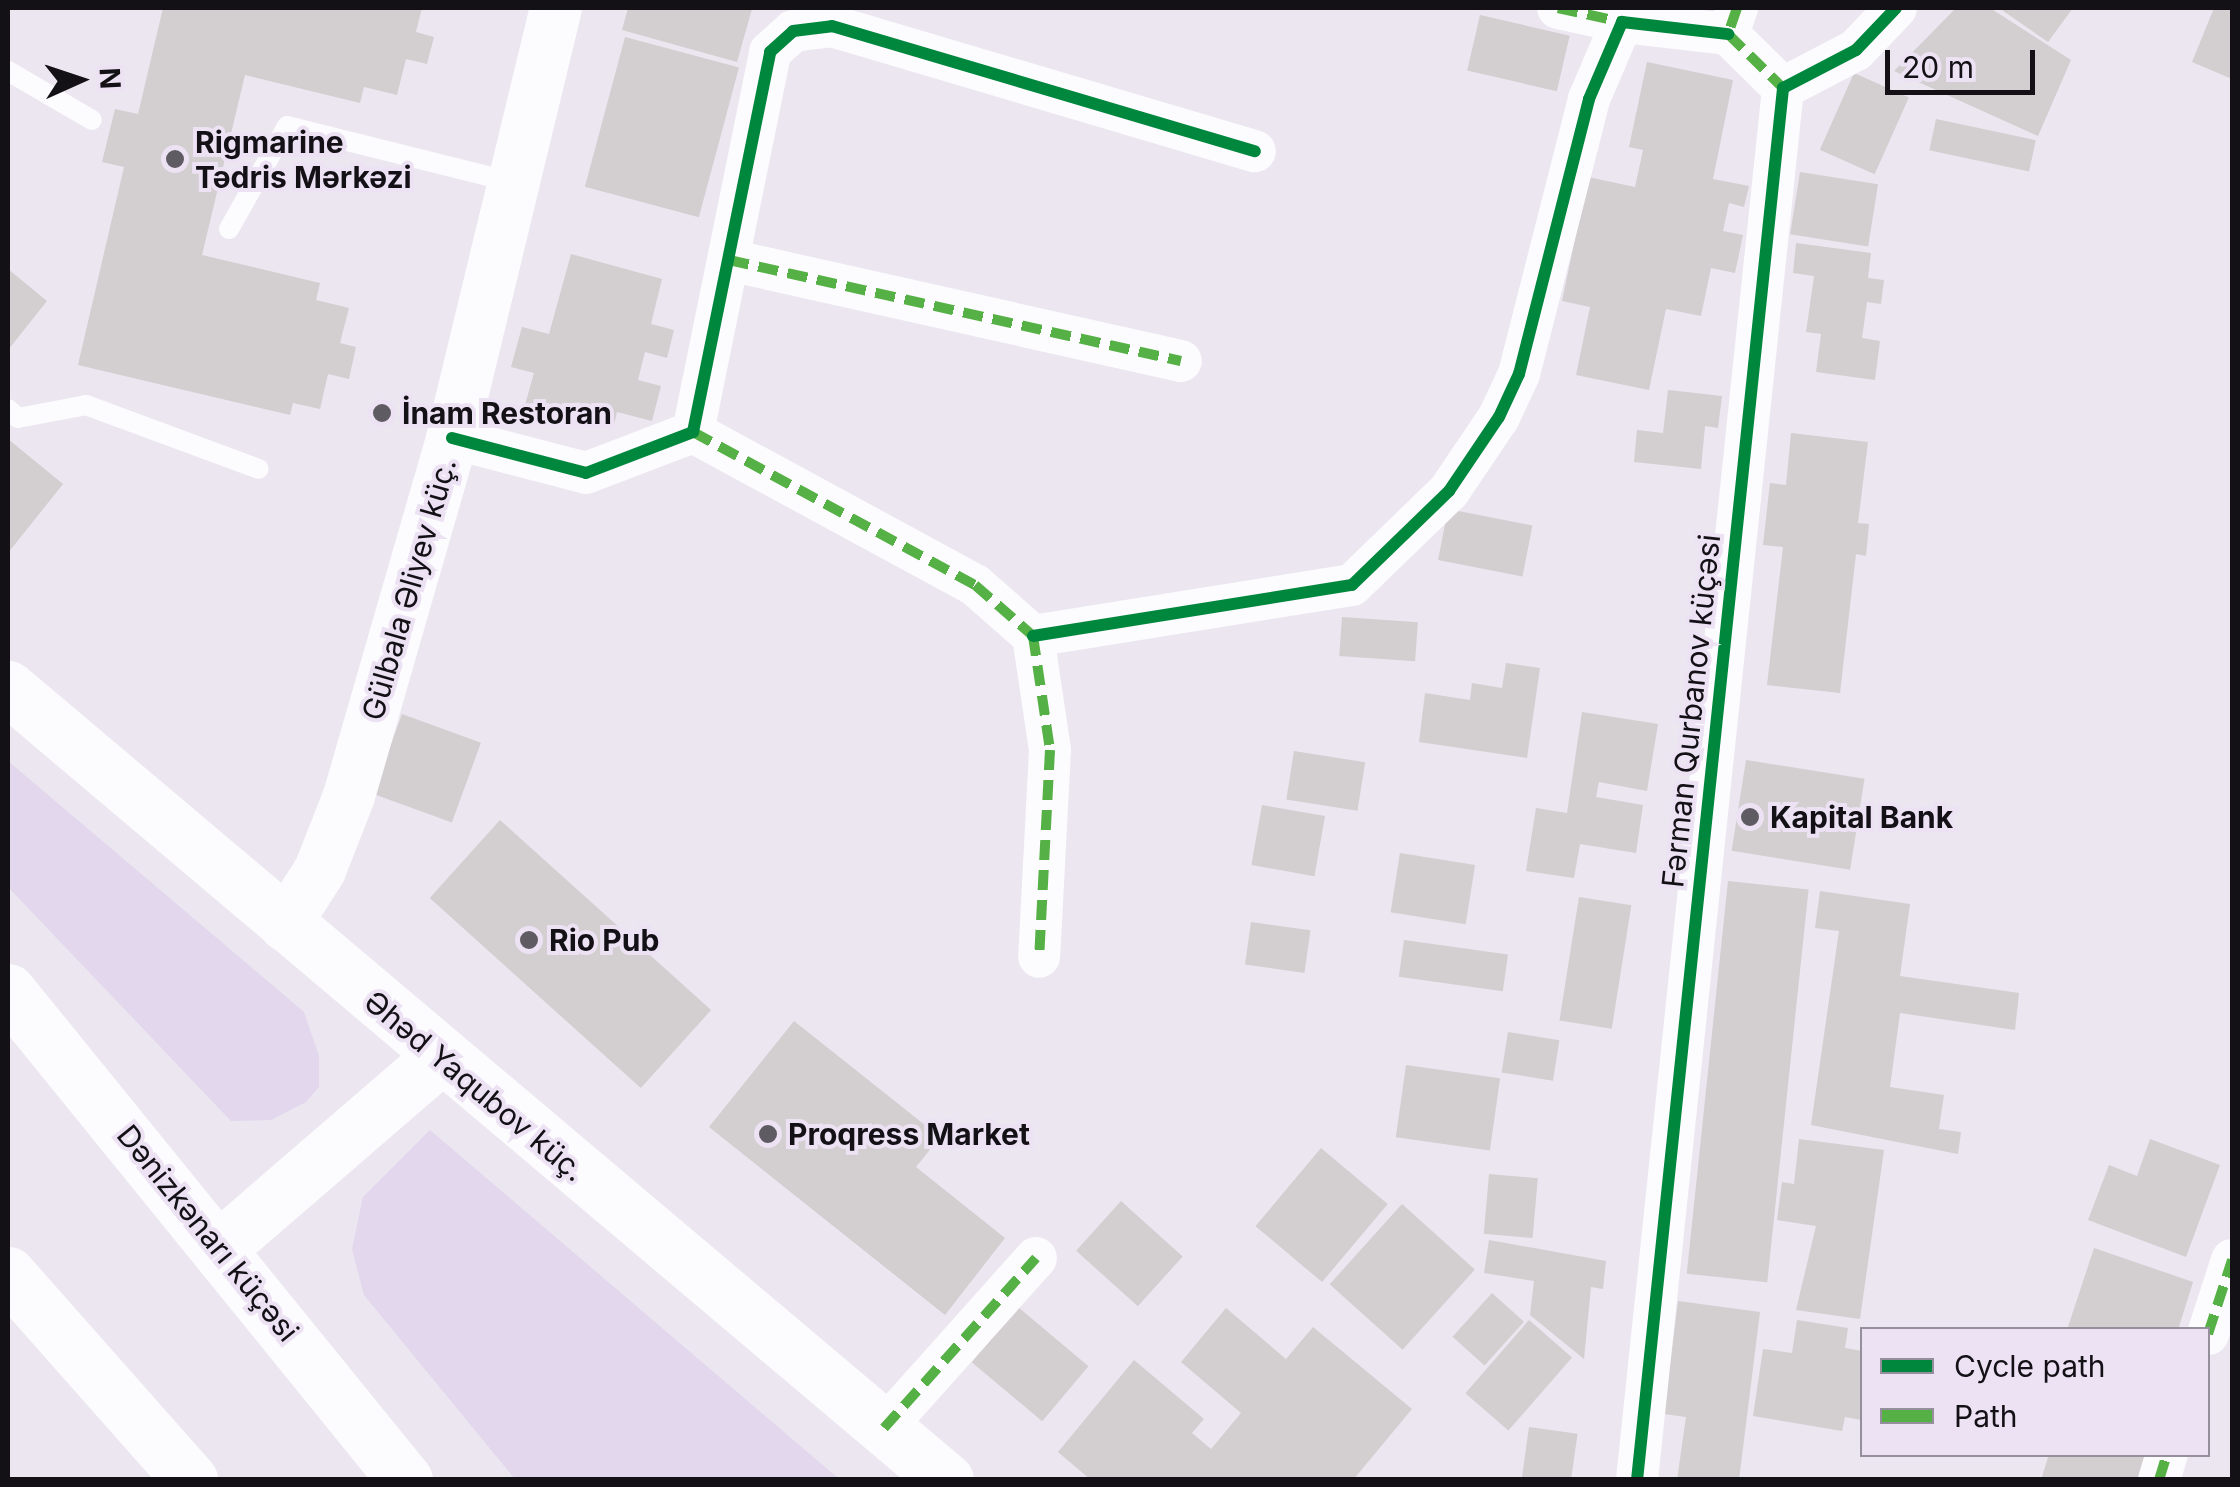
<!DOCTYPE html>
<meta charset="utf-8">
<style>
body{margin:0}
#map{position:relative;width:2240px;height:1487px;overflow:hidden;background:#ebe6f0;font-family:Inter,sans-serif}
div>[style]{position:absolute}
.green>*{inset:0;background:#e2d7ec}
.building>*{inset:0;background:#d3ced0;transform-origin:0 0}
.service>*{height:20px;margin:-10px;padding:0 10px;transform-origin:10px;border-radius:10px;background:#fcfbfd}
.minor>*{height:42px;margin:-21px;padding:0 21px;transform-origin:21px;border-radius:21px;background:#fcfbfd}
.tertiary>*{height:52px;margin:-26px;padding:0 26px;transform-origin:26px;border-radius:26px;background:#fcfbfd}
.secondary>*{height:55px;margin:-27.5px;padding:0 27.5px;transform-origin:27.5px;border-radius:27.5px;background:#fcfbfd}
.trunk>*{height:55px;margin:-27.5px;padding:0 27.5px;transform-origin:27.5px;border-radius:27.5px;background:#fcfbfd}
.quiet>*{height:10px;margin-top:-5px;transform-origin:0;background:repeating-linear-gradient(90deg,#55b145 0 20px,transparent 0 30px)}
.cycleway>*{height:12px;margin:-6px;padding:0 6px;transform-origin:6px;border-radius:6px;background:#00873e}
.dots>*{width:28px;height:28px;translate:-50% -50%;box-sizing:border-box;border:5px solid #ece2f4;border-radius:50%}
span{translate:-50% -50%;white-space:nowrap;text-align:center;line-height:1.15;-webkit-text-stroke:8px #ece2f4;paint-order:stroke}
.poi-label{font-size:30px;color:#131016;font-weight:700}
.left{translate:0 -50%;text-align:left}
.street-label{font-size:30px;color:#131016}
.frame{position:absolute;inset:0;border:10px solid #131016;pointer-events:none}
.legend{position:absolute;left:1860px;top:1327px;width:350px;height:130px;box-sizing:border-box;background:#ece2f4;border:2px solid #958e9b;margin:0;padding:12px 18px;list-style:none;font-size:30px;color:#131016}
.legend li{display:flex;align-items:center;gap:20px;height:50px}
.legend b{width:50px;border:2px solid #958e9b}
.north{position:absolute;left:30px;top:30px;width:100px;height:100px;-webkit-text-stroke:8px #ece2f4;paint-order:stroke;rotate:87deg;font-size:28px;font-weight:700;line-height:40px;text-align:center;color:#131016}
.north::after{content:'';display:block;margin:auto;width:35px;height:45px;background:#131016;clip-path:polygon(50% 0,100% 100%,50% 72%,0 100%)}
.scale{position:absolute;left:1885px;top:50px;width:150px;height:45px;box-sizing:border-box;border:5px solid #131016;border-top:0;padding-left:12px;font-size:30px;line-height:35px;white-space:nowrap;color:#131016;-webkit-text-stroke:8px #ece2f4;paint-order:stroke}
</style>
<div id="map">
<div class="green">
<i style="clip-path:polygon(8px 761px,304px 1012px,319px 1056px,319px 1087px,306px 1102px,271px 1120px,231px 1121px,8px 887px)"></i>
<i style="clip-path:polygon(430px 1130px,839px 1479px,515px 1479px,364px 1295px,352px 1249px,363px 1197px)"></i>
</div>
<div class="building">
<i style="clip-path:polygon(163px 8px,422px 8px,416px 32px,434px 37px,427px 64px,406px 59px,397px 95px,364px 87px,360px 103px,245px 75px,202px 255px,320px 283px,316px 300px,349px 308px,340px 343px,356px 347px,349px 379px,328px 374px,320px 409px,293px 403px,290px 415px,78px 365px,124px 167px,102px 162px,115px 109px,138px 114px)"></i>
<i style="clip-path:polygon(628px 8px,747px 8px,752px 9px,737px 62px,622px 30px)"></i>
<i style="clip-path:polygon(1956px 8px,1990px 8px,2071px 60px,2038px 136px,1894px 71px)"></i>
<i style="clip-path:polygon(1999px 8px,2073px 8px,2048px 42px)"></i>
<i style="clip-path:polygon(2214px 8px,2232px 8px,2232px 79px,2192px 62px)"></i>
<i style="left:1480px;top:15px;width:92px;height:57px;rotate:13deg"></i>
<i style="left:625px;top:37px;width:118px;height:155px;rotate:15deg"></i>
<i style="clip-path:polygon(1647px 62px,1733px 80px,1713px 179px,1749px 186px,1744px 207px,1729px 203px,1723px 231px,1743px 235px,1735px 273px,1711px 268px,1701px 316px,1666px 309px,1649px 390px,1576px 375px,1590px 307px,1562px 301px,1588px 177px,1635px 187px,1643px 150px,1629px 147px)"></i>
<i style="left:1854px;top:73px;width:60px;height:84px;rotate:24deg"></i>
<i style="left:1936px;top:119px;width:102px;height:32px;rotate:12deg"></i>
<i style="left:1800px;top:172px;width:79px;height:63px;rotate:9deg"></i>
<i style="clip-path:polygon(1796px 243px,1871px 253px,1868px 278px,1884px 280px,1881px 304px,1867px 302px,1862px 338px,1880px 341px,1875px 380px,1816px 372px,1821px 334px,1806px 332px,1814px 276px,1793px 273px)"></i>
<i style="clip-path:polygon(571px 254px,662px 279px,651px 324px,674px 330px,667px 358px,645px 352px,638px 380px,661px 386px,652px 421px,617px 412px,613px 428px,525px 405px,534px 373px,511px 367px,522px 327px,549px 334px)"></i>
<i style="clip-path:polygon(8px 269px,47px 301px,8px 350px)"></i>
<i style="clip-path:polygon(1668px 390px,1722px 396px,1718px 428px,1705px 426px,1701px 469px,1634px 462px,1637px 430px,1663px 433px)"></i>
<i style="clip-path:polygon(1791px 433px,1868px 442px,1858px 523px,1869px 524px,1866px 556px,1856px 554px,1840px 693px,1767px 685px,1783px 547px,1763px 545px,1770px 483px,1786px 485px)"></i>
<i style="clip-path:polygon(8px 439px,63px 484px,8px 553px)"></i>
<i style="left:1448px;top:509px;width:86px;height:52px;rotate:11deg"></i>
<i style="left:1342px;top:617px;width:76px;height:39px;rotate:4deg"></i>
<i style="clip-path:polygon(1506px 663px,1540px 668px,1527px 758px,1419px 742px,1425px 693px,1470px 700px,1472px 683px,1502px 688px)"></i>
<i style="clip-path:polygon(1582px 712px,1658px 724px,1647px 791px,1599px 782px,1596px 797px,1643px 805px,1636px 853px,1580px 844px,1574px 878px,1526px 871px,1536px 808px,1567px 813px)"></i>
<i style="left:402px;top:714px;width:84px;height:85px;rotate:20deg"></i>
<i style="left:1294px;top:751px;width:72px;height:49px;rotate:9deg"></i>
<i style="left:1746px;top:760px;width:120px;height:92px;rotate:9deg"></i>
<i style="left:1262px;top:805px;width:64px;height:61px;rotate:10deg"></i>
<i style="left:500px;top:820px;width:284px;height:105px;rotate:42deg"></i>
<i style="left:1400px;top:853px;width:76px;height:60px;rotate:9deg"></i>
<i style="left:1728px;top:881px;width:81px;height:395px;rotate:6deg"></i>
<i style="clip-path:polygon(1820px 891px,1910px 904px,1900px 976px,2019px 993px,2015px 1030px,1900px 1013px,1890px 1087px,1944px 1095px,1939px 1129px,1961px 1132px,1958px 1154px,1811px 1125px,1839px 931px,1815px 928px)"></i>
<i style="left:1579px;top:897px;width:53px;height:125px;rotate:9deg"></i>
<i style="left:1251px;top:922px;width:60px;height:43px;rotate:8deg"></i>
<i style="left:1404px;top:940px;width:105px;height:37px;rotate:8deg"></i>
<i style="clip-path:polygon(794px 1021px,940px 1137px,916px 1167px,1005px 1238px,945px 1315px,709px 1127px)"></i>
<i style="left:1508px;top:1032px;width:52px;height:41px;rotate:9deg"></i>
<i style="left:1406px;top:1065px;width:95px;height:73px;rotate:8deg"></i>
<i style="clip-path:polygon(1799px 1139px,1884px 1150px,1860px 1319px,1796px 1310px,1816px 1226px,1777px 1220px,1782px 1182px,1794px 1184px)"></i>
<i style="clip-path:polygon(2150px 1139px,2220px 1165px,2186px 1257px,2088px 1220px,2109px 1165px,2137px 1176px)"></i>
<i style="left:1321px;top:1148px;width:87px;height:102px;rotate:40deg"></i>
<i style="left:1489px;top:1174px;width:49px;height:60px;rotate:5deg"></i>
<i style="left:1121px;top:1201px;width:83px;height:67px;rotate:42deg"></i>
<i style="left:1402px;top:1204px;width:98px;height:108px;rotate:42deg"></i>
<i style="clip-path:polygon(1489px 1240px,1606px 1261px,1603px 1289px,1591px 1287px,1584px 1359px,1530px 1315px,1534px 1281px,1484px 1273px)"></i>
<i style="clip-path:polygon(2094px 1248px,2193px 1282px,2178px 1330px,2067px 1330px)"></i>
<i style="left:1492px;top:1293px;width:43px;height:59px;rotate:42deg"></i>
<i style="clip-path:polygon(1678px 1301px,1760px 1312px,1739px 1480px,1677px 1480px,1686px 1417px,1664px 1414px)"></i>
<i style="left:1018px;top:1307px;width:92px;height:72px;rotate:40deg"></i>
<i style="clip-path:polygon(1226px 1308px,1286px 1359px,1313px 1327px,1412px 1409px,1353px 1480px,1091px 1480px,1058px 1452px,1134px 1360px,1204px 1419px,1192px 1433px,1211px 1449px,1241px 1413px,1181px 1362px)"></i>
<i style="left:1529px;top:1320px;width:57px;height:97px;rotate:41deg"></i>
<i style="clip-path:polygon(1797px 1320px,1848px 1328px,1845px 1348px,1862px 1351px,1862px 1420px,1845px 1417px,1842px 1431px,1753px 1416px,1763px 1349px,1792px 1353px)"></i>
<i style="left:1529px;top:1427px;width:49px;height:53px;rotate:8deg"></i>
<i style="clip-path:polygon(2049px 1454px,2145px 1454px,2138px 1480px,2041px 1480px)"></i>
</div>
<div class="service">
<i style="left:8px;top:71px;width:97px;rotate:30.3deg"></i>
<i style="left:229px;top:229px;width:118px;rotate:-60.6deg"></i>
<i style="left:287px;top:126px;width:232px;rotate:14deg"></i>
<i style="left:8px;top:409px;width:13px;rotate:42deg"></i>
<i style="left:18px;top:418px;width:69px;rotate:-10.8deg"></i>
<i style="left:86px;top:405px;width:184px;rotate:20.3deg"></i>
</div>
<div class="minor">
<i style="left:1558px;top:8px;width:66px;rotate:12.3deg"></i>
<i style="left:1737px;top:8px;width:28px;rotate:109deg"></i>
<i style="left:1728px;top:34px;width:77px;rotate:44.5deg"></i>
<i style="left:729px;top:260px;width:463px;rotate:12.6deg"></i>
<i style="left:693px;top:432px;width:321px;rotate:28.5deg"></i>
<i style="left:975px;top:585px;width:77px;rotate:41.3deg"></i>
<i style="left:1033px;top:636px;width:115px;rotate:81.5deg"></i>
<i style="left:1050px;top:750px;width:207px;rotate:93deg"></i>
<i style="left:452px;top:438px;width:138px;rotate:14.6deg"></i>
<i style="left:586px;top:473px;width:115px;rotate:-21deg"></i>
<i style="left:693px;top:432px;width:388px;rotate:-78.5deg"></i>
<i style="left:770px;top:52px;width:31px;rotate:-42deg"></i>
<i style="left:793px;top:31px;width:39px;rotate:-7deg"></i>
<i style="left:832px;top:26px;width:441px;rotate:16.5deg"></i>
<i style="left:1033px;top:636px;width:323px;rotate:-9.1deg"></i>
<i style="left:1352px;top:585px;width:135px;rotate:-44.1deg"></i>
<i style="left:1449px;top:491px;width:89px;rotate:-56deg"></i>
<i style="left:1499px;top:417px;width:47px;rotate:-65.1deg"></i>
<i style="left:1519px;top:374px;width:284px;rotate:-75.7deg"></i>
<i style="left:1589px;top:99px;width:84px;rotate:-66.8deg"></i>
<i style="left:1622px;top:22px;width:107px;rotate:6.5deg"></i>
<i style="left:2208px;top:1334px;width:78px;rotate:-72deg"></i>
<i style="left:884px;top:1428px;width:228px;rotate:-48.2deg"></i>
<i style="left:1637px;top:1480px;width:1400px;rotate:-84.01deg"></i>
<i style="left:1783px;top:88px;width:82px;rotate:-27.5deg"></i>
<i style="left:1856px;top:50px;width:58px;rotate:-46.4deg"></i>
<i style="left:2159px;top:1480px;width:27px;rotate:-73deg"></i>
</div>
<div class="tertiary">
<i style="left:285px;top:925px;width:65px;rotate:-57.5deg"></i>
<i style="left:320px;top:870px;width:79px;rotate:-68.6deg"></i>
<i style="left:349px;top:796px;width:373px;rotate:-73.9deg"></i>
<i style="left:452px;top:438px;width:442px;rotate:-76.4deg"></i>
</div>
<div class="secondary">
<i style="left:8px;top:688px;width:1228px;rotate:40.18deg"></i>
<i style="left:220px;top:1247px;width:291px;rotate:-40.8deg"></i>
</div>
<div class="trunk">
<i style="left:8px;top:991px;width:630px;rotate:50.93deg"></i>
<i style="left:8px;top:1274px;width:275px;rotate:48.5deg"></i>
</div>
<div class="quiet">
<i style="left:1558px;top:8px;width:66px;rotate:12.3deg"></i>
<i style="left:1737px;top:8px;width:28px;rotate:109deg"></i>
<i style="left:1728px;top:34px;width:77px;rotate:44.5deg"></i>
<i style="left:729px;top:260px;width:463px;rotate:12.6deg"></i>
<i style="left:693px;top:432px;width:321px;rotate:28.5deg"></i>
<i style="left:975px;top:585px;width:77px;rotate:41.3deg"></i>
<i style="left:1033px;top:636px;width:115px;rotate:81.5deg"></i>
<i style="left:1050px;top:750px;width:207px;rotate:93deg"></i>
<i style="left:2208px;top:1334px;width:78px;rotate:-72deg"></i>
<i style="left:884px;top:1428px;width:228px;rotate:-48.2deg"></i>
<i style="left:2159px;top:1480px;width:27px;rotate:-73deg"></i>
</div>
<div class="cycleway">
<i style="left:452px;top:438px;width:138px;rotate:14.6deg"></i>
<i style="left:586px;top:473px;width:115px;rotate:-21deg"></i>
<i style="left:693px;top:432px;width:388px;rotate:-78.5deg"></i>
<i style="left:770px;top:52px;width:31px;rotate:-42deg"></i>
<i style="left:793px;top:31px;width:39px;rotate:-7deg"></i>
<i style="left:832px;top:26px;width:441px;rotate:16.5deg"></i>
<i style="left:1033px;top:636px;width:323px;rotate:-9.1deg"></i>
<i style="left:1352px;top:585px;width:135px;rotate:-44.1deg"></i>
<i style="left:1449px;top:491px;width:89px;rotate:-56deg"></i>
<i style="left:1499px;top:417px;width:47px;rotate:-65.1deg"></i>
<i style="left:1519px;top:374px;width:284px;rotate:-75.7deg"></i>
<i style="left:1589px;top:99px;width:84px;rotate:-66.8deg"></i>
<i style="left:1622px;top:22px;width:107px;rotate:6.5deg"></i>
<i style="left:1637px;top:1480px;width:1400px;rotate:-84.01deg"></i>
<i style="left:1783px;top:88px;width:82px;rotate:-27.5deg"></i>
<i style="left:1856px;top:50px;width:58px;rotate:-46.4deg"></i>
</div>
<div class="dots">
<i style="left:175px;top:159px;background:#5f5b62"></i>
<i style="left:382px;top:413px;background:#5f5b62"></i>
<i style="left:1750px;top:817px;background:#5f5b62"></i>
<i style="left:529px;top:940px;background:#5f5b62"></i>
<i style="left:768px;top:1134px;background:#5f5b62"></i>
</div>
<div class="poi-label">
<span class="left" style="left:195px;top:159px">Rigmarine<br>Tədris Mərkəzi</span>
<span class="left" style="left:402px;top:413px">İnam Restoran</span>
<span class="left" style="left:1770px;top:817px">Kapital Bank</span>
<span class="left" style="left:549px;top:940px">Rio Pub</span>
<span class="left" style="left:788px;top:1134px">Proqress Market</span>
</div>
<div class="street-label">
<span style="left:409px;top:589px;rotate:-74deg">Gülbala Əliyev küç.</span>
<span style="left:1691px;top:711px;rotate:-84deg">Fərman Qurbanov küçəsi</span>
<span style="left:475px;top:1086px;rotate:40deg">Əhəd Yaqubov küç.</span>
<span style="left:208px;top:1233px;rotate:51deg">Dənizkənarı küçəsi</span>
</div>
<div class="frame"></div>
<ul class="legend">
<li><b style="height:12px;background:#00873e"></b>Cycle path</li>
<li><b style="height:12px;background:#55b145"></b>Path</li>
</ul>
<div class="north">N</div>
<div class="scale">20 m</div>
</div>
